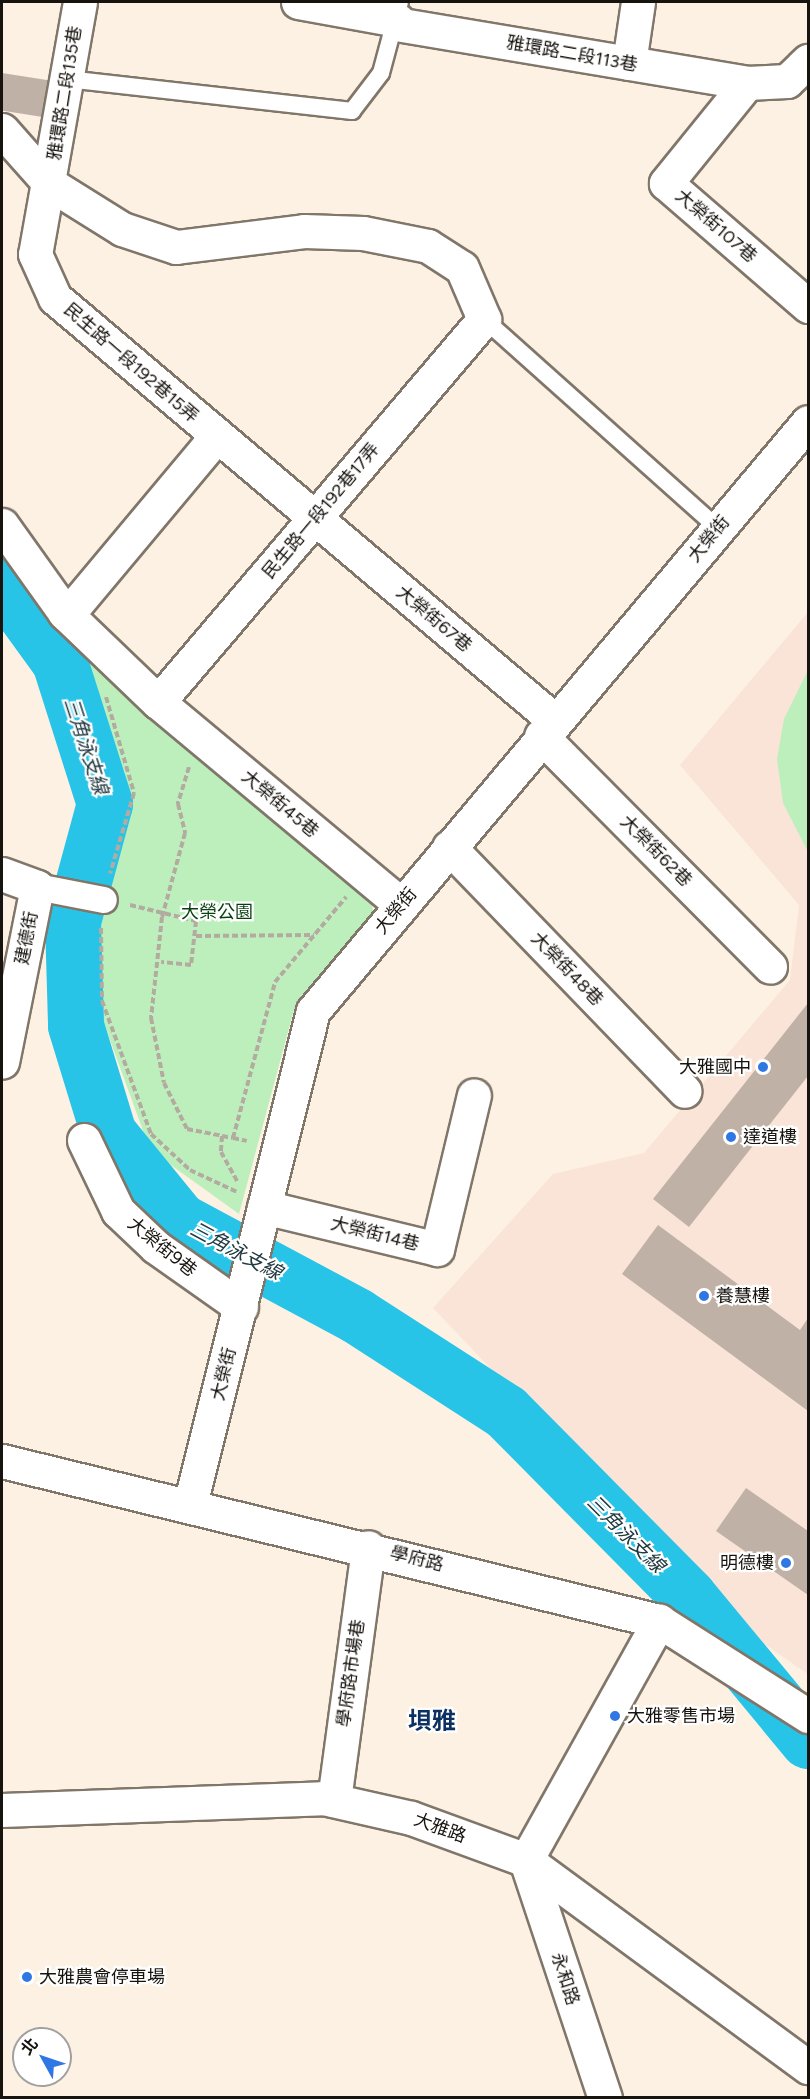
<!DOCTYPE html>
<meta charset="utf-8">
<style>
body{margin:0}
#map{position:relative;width:810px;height:2099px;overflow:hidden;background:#fcf1e2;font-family:Figtree,"Noto Sans TC",sans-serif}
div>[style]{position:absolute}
.education>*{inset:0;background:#fae4d7}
.green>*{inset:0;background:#bdefbc}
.river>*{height:56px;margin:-28px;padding:0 28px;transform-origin:28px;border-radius:28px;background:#28c4e8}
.building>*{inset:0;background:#c0b1a6;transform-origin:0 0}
.path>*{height:4px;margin-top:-2px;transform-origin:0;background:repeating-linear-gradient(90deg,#b4aba0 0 6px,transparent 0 9px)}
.roads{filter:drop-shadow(2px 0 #807669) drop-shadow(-2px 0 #807669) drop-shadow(0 2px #807669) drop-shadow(0 -2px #807669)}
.service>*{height:16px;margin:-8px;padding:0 8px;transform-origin:8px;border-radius:8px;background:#fff}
.pedestrian>*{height:26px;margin:-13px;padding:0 13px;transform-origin:13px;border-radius:13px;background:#fff}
.minor>*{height:33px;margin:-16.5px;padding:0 16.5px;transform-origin:16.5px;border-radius:16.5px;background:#fff}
.dots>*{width:16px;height:16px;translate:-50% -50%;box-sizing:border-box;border:3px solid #fff;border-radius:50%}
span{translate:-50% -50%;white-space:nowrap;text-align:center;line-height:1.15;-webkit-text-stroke:4.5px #fff;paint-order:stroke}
.street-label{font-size:18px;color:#17130e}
.park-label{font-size:18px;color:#073f0e}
.poi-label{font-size:18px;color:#17130e}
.right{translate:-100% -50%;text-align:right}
.left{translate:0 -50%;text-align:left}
.water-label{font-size:20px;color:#223a41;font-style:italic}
.district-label{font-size:24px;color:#0d3063;font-weight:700}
.frame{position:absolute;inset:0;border:3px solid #17130e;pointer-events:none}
.north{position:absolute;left:12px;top:2027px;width:60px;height:60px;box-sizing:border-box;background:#fff;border:2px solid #a2a19f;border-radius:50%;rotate:310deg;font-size:16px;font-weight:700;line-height:24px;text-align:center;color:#17130e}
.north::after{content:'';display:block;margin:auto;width:21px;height:27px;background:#2f77e3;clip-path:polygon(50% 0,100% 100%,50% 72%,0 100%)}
</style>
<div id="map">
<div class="education">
<i style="clip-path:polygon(808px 612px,808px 1674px,756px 1638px,709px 1597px,433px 1308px,553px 1174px,644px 1153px,790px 980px,799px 905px,680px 765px)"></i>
</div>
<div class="green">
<i style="clip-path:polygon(65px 619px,370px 886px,373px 912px,296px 1002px,239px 1214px,150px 1150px,97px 1004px,97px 917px,124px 816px,125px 773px)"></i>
<i style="clip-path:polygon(808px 670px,808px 852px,783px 803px,777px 759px,784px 719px)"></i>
</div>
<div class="river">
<i style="left:2px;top:582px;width:99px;rotate:54.1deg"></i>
<i style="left:60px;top:662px;width:149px;rotate:72.4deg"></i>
<i style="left:105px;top:804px;width:122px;rotate:105.2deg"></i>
<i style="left:73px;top:922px;width:104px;rotate:88.3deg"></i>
<i style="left:76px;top:1026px;width:113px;rotate:73deg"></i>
<i style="left:109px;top:1134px;width:112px;rotate:50.8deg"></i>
<i style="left:180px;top:1221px;width:201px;rotate:28.2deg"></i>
<i style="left:357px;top:1316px;width:177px;rotate:32.8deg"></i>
<i style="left:506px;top:1412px;width:260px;rotate:45.3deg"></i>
<i style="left:689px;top:1597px;width:187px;rotate:50.4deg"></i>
</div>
<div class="building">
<i style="left:2px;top:73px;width:55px;height:37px;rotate:9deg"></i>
<i style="clip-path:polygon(808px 1003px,808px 1076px,689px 1227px,653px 1199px)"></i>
<i style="clip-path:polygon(658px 1225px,800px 1330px,808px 1318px,808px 1411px,622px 1274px)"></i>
<i style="clip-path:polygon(746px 1488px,808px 1531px,808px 1595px,716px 1531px)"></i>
</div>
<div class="path">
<i style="left:106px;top:697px;width:100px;rotate:73.7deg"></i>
<i style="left:134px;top:793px;width:84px;rotate:106.5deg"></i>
<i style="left:189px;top:767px;width:39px;rotate:107deg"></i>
<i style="left:178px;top:804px;width:30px;rotate:76deg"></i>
<i style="left:185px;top:833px;width:87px;rotate:105.3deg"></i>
<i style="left:162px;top:917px;width:102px;rotate:96.2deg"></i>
<i style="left:151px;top:1018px;width:66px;rotate:78.7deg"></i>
<i style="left:164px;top:1083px;width:51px;rotate:63.4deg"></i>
<i style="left:187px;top:1129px;width:36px;rotate:11deg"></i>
<i style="left:222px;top:1136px;width:16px;rotate:94deg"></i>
<i style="left:221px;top:1152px;width:35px;rotate:61deg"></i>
<i style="left:130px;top:905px;width:68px;rotate:13.6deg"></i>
<i style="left:196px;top:921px;width:44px;rotate:96.5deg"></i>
<i style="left:191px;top:965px;width:30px;rotate:-174deg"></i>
<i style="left:101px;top:928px;width:73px;rotate:89.2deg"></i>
<i style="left:102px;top:1001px;width:142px;rotate:69.8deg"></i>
<i style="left:151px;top:1134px;width:53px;rotate:42.7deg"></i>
<i style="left:190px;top:1170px;width:52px;rotate:25.1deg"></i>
<i style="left:196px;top:936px;width:118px;rotate:-0.5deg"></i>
<i style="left:222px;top:1136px;width:11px;rotate:10deg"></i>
<i style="left:233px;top:1138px;width:162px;rotate:-74.9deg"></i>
<i style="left:275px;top:982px;width:111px;rotate:-50.1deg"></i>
<i style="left:233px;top:1138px;width:14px;rotate:12deg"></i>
</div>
<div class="roads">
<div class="service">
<i style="left:67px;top:79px;width:287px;rotate:6.4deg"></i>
<i style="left:352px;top:111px;width:48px;rotate:-52.7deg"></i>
<i style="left:381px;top:73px;width:73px;rotate:-75deg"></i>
<i style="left:484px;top:319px;width:314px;rotate:41.8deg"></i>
</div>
<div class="pedestrian">
<i style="left:37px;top:887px;width:68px;rotate:11deg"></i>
</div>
<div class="minor">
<i style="left:80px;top:2px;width:256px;rotate:100.1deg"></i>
<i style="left:35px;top:254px;width:48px;rotate:65.6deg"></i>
<i style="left:55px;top:298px;width:654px;rotate:40.22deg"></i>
<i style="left:298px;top:2px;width:101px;rotate:10.3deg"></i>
<i style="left:396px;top:24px;width:356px;rotate:9.5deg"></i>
<i style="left:747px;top:83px;width:40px;rotate:-2.9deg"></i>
<i style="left:787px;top:81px;width:29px;rotate:-44deg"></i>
<i style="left:629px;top:63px;width:62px;rotate:-81.6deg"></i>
<i style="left:747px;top:83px;width:129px;rotate:129deg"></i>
<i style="left:666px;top:183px;width:188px;rotate:40.9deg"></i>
<i style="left:2px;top:130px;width:72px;rotate:48.4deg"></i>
<i style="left:50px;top:184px;width:85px;rotate:32deg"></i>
<i style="left:122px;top:229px;width:57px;rotate:18.4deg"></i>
<i style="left:176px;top:247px;width:129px;rotate:-7.1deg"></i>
<i style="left:304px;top:231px;width:59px;rotate:1.9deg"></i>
<i style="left:363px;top:233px;width:66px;rotate:11.3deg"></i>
<i style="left:428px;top:246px;width:40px;rotate:32.9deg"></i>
<i style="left:462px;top:268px;width:56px;rotate:66.7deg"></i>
<i style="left:484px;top:319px;width:503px;rotate:130.4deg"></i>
<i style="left:2px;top:525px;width:107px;rotate:54.5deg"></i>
<i style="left:64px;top:612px;width:130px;rotate:43.8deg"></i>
<i style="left:158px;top:702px;width:317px;rotate:39.8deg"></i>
<i style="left:67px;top:615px;width:232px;rotate:-50.1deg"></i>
<i style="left:541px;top:736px;width:325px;rotate:45.2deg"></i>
<i style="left:449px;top:847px;width:339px;rotate:46deg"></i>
<i style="left:2px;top:874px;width:37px;rotate:20deg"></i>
<i style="left:37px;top:887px;width:178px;rotate:101.3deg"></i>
<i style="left:84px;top:1140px;width:79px;rotate:64.4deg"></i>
<i style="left:118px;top:1211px;width:52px;rotate:43.5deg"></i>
<i style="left:156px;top:1247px;width:104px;rotate:35.2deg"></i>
<i style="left:264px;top:1207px;width:178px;rotate:13.6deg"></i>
<i style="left:437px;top:1249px;width:158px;rotate:-76.5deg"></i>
<i style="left:2px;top:1461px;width:676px;rotate:13.69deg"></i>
<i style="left:659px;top:1621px;width:177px;rotate:32.5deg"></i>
<i style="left:190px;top:1505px;width:509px;rotate:-76.02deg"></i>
<i style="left:313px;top:1011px;width:769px;rotate:-49.96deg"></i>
<i style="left:334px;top:1800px;width:255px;rotate:-82.3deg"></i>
<i style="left:2px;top:1810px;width:321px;rotate:-2.1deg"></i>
<i style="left:323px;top:1798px;width:90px;rotate:12.8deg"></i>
<i style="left:411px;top:1818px;width:122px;rotate:20.1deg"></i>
<i style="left:526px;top:1860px;width:350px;rotate:36.3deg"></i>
<i style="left:605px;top:2098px;width:251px;rotate:-108.4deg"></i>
<i style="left:526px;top:1860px;width:274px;rotate:-60.9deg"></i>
</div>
</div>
<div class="dots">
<i style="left:763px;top:1067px;background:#2f77e3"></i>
<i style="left:731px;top:1137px;background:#2f77e3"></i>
<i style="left:704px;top:1296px;background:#2f77e3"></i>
<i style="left:786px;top:1563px;background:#2f77e3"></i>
<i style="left:615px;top:1716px;background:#2f77e3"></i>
<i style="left:27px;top:1977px;background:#2f77e3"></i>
</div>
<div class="street-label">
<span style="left:572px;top:54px;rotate:10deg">雅環路二段113巷</span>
<span style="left:65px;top:93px;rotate:-81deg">雅環路二段135巷</span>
<span style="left:716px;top:226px;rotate:41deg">大榮街107巷</span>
<span style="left:131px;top:363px;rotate:41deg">民生路一段192巷15弄</span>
<span style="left:321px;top:511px;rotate:-50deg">民生路一段192巷17弄</span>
<span style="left:709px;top:539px;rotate:-50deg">大榮街</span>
<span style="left:434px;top:619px;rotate:40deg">大榮街67巷</span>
<span style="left:280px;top:804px;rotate:40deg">大榮街45巷</span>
<span style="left:656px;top:851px;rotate:45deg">大榮街62巷</span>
<span style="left:396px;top:911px;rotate:-50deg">大榮街</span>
<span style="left:27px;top:938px;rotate:-79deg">建德街</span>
<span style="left:567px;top:969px;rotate:46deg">大榮街48巷</span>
<span style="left:375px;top:1234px;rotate:14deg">大榮街14巷</span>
<span style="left:162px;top:1247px;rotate:39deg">大榮街9巷</span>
<span style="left:224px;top:1374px;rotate:-76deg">大榮街</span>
<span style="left:417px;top:1559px;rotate:14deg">學府路</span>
<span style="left:351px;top:1673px;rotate:-82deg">學府路市場巷</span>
<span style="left:440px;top:1828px;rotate:20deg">大雅路</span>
<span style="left:565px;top:1979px;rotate:72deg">永和路</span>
</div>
<div class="park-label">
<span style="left:217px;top:912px">大榮公園</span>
</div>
<div class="poi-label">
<span class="right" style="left:751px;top:1067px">大雅國中</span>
<span class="left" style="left:743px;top:1137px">達道樓</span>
<span class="left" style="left:716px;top:1296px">養慧樓</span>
<span class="right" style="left:774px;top:1563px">明德樓</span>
<span class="left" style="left:627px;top:1716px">大雅零售市場</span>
<span class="left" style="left:39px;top:1977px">大雅農會停車場</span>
</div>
<div class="water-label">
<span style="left:86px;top:746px;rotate:72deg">三角泳支線</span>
<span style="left:236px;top:1251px;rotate:28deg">三角泳支線</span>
<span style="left:626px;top:1534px;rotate:45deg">三角泳支線</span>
</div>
<div class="district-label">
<span style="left:432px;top:1721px">垻雅</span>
</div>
<div class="frame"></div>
<div class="north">北</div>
</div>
